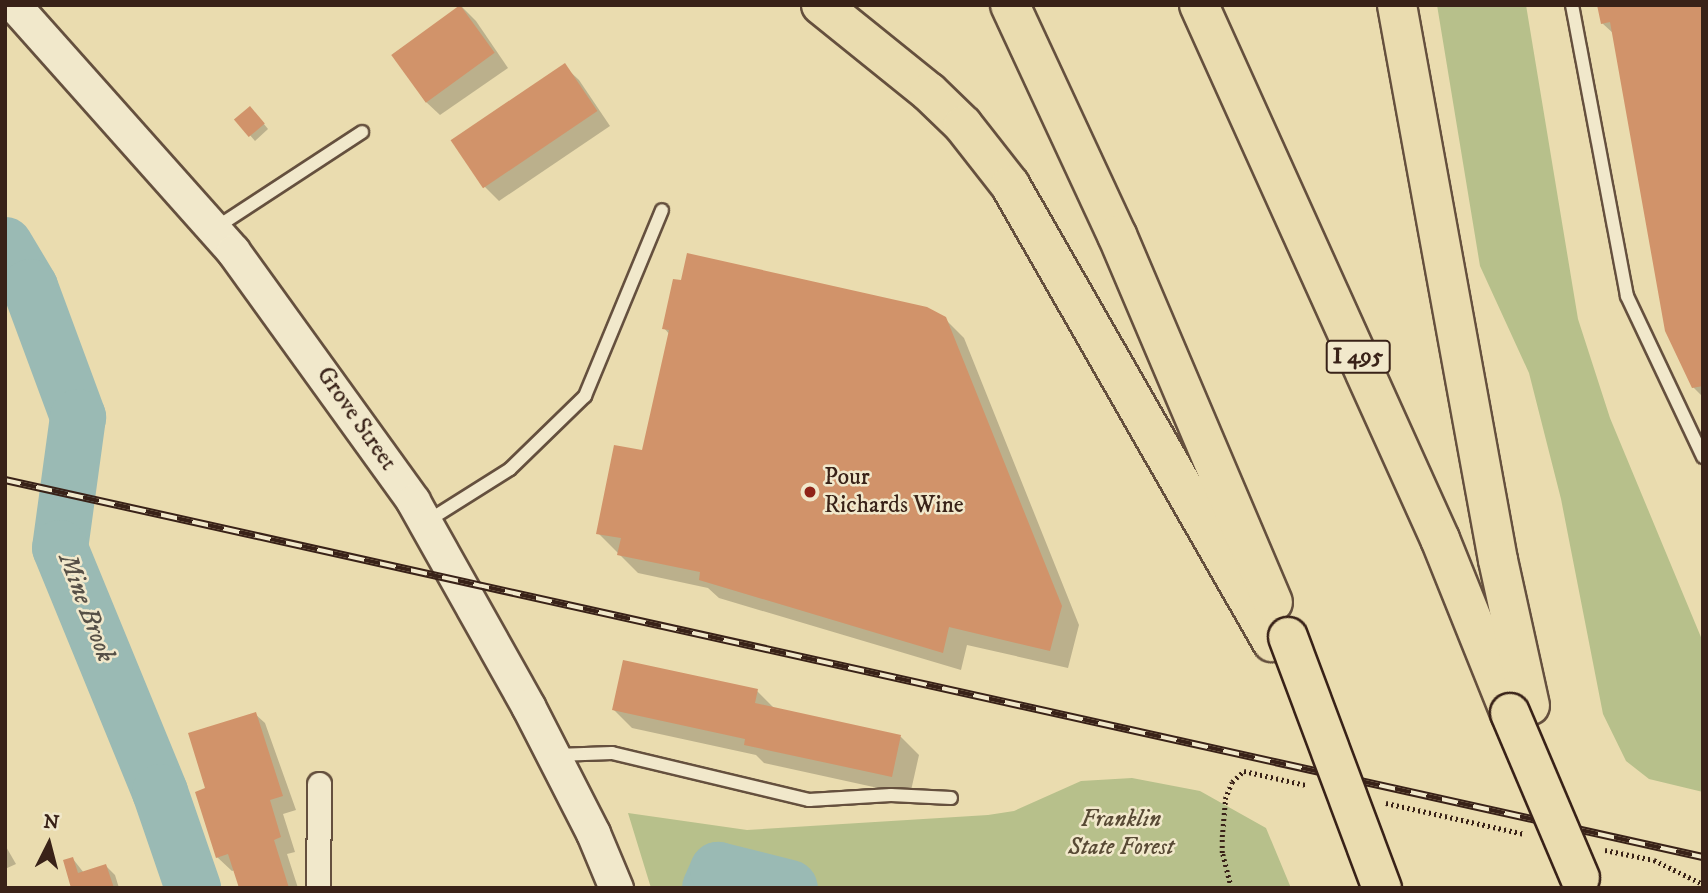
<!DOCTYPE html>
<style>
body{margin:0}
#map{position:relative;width:1708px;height:893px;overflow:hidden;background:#eadcaf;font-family:"IM FELL DW Pica",serif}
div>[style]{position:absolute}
.green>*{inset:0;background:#b7c08b}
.shadow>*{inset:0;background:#0003}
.river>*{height:56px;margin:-28px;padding:0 28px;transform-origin:28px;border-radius:28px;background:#9abab4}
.building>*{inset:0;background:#d1936a;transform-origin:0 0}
.path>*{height:4.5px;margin-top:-2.25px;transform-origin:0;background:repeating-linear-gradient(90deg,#392218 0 2px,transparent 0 5.5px)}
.roads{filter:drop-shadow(2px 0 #65503e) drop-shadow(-2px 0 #65503e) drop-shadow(0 2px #65503e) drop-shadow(0 -2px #65503e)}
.service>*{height:12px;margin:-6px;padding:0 6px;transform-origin:6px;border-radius:6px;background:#f1e8cb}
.minor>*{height:23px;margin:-11.5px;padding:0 11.5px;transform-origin:11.5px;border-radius:11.5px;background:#f1e8cb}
.secondary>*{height:33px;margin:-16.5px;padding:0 16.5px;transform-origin:16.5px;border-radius:16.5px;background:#f1e8cb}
.motorway>*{height:38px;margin:-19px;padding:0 19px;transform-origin:19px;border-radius:19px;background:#eadcaf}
.rail>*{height:8px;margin-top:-4px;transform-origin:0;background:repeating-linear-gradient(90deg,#f1e8cb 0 16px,#392218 0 32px);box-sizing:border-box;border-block:2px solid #392218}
.bridges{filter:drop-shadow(2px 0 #392218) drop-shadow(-2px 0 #392218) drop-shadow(0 2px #392218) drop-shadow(0 -2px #392218)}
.motorway-bridge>*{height:38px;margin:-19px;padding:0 19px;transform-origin:19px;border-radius:19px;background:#eadcaf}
.dots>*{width:19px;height:19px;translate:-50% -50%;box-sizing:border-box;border:4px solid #f1e8cb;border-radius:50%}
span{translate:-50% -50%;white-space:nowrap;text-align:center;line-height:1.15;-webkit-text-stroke:5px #f1e8cb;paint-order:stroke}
.shield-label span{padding:2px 5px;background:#f1e8cb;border:2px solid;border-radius:5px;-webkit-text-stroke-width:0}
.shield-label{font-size:23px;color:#392218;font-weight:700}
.street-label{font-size:24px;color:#392218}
.poi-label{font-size:24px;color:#392218}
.left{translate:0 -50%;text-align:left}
.park-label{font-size:24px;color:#584a35;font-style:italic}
.water-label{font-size:26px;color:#565047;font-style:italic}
.frame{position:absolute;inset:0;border:7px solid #392218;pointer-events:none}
.north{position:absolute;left:14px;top:809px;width:70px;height:70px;-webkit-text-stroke:5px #f1e8cb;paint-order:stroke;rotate:6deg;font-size:19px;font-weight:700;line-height:28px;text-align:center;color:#392218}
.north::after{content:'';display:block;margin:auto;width:24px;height:32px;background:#392218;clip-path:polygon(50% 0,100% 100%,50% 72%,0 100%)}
</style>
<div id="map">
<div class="green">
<i style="clip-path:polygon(1437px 5px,1526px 5px,1578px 319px,1610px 418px,1703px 642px,1703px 792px,1649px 779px,1626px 761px,1603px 714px,1561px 499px,1529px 373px,1480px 266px)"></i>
<i style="clip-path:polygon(1132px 778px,1200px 791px,1266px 828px,1291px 888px,651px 888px,628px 813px,747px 830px,988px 815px,1014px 811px,1081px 781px)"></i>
</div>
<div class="shadow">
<i style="clip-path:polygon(1703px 5px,1703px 397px,1693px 387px,1614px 34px,1602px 23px)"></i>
<i style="clip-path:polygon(462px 7px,476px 21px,508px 68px,440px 115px,425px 101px,393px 54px)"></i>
<i style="clip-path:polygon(564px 66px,579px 80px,610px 126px,499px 201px,485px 187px,453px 141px)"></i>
<i style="clip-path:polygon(255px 113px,268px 129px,255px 141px,237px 120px)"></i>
<i style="clip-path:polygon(945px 319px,964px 338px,1079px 625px,1068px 668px,967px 645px,961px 670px,719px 598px,708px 588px,638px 573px,598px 533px,644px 452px,670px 335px,664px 328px)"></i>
<i style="clip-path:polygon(757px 691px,776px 710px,901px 737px,919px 755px,910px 795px,764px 763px,756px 755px,632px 728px,614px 710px)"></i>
<i style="clip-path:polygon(255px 714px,265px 723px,296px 810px,283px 814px,295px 852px,287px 854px,298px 888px,241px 888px,235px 870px,232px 871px,217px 857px,209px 790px)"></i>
<i style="clip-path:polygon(5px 845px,16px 864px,5px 869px)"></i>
<i style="clip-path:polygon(73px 859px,84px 873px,106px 866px,115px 875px,119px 888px,73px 888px)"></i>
</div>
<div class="river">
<i style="left:5px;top:245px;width:49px;rotate:59.2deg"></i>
<i style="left:30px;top:287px;width:139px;rotate:69.7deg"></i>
<i style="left:78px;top:417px;width:132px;rotate:97.8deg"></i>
<i style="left:60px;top:548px;width:264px;rotate:67.7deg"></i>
<i style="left:160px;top:792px;width:102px;rotate:71deg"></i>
<i style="left:710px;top:888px;width:20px;rotate:-66deg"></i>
<i style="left:718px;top:870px;width:74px;rotate:14deg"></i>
</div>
<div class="building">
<i style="left:460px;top:5px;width:59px;height:85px;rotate:54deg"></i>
<i style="clip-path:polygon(1597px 5px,1703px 5px,1703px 386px,1692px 388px,1665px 331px,1610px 22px,1601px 24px)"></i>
<i style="left:565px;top:63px;width:58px;height:138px;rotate:56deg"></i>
<i style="left:250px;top:106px;width:23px;height:21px;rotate:50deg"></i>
<i style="clip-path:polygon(687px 253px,927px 307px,946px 317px,1062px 606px,1050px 651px,949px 627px,943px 653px,699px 580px,700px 572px,617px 555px,621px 538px,596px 534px,614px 445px,642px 450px,669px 330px,662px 329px,673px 279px,681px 280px)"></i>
<i style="clip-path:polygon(623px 660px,758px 689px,755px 703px,901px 735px,892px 777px,744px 745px,745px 739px,612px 710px)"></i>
<i style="clip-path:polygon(256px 712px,283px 796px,270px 800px,281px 837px,274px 840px,289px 888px,239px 888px,228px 854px,216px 858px,195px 792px,205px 788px,188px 733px)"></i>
<i style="clip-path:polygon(73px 857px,78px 873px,106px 864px,114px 888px,71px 888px,63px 860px)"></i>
</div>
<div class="path">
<i style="left:1386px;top:803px;width:142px;rotate:12.6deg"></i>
<i style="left:1605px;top:850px;width:50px;rotate:11.5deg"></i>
<i style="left:1654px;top:860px;width:55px;rotate:26.1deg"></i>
<i style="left:1231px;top:888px;width:36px;rotate:-104deg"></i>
<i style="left:1222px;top:853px;width:16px;rotate:-90deg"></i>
<i style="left:1222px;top:837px;width:38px;rotate:-85deg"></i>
<i style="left:1225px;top:799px;width:18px;rotate:-68deg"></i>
<i style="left:1232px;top:782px;width:16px;rotate:-43deg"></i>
<i style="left:1244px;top:771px;width:64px;rotate:12.7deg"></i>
</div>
<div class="roads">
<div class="service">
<i style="left:1572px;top:5px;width:296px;rotate:79.3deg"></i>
<i style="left:1627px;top:296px;width:178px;rotate:64.7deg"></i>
<i style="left:214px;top:229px;width:177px;rotate:-33.2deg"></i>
<i style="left:426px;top:522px;width:99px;rotate:-32.2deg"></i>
<i style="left:510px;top:469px;width:105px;rotate:-44.2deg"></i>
<i style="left:585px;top:396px;width:201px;rotate:-67.5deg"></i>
<i style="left:557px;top:755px;width:55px;rotate:-2.1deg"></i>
<i style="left:612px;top:753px;width:203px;rotate:13.4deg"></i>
<i style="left:809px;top:800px;width:82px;rotate:-3.5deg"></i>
<i style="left:891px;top:795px;width:60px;rotate:2.9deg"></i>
</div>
<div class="minor">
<i style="left:318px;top:888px;width:104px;rotate:-89.4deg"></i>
</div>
<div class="secondary">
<i style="left:14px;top:5px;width:329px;rotate:48.3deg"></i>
<i style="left:233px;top:251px;width:308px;rotate:54.2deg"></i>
<i style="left:413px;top:501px;width:235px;rotate:60.7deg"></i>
<i style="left:528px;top:706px;width:143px;rotate:62.9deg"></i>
<i style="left:593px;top:833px;width:60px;rotate:67.3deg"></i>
</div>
<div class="motorway">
<i style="left:821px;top:5px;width:139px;rotate:38.9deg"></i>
<i style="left:929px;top:92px;width:47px;rotate:44.1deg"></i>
<i style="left:963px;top:125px;width:76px;rotate:51.9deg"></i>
<i style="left:1010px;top:185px;width:527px;rotate:60.17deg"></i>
<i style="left:1010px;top:5px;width:254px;rotate:65.1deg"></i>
<i style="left:1117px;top:235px;width:399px;rotate:67deg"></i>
<i style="left:1199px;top:5px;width:586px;rotate:65.71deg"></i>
<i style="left:1440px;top:539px;width:188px;rotate:68.1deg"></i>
<i style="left:1397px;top:5px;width:564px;rotate:79.69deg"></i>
<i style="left:1498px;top:560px;width:149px;rotate:77.6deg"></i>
</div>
</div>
<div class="rail">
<i style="left:5px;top:480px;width:1739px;rotate:12.52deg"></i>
</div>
<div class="bridges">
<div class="motorway-bridge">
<i style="left:1288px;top:637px;width:268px;rotate:69.5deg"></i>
<i style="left:1510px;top:713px;width:179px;rotate:67deg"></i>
</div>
</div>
<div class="dots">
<i style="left:810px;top:492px;background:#8f2418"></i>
</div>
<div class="shield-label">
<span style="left:1358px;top:357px">I 495</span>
</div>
<div class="street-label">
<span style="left:356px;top:419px;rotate:55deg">Grove Street</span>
</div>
<div class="poi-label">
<span class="left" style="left:824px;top:492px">Pour<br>Richards Wine</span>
</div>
<div class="park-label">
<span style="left:1121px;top:834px">Franklin<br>State Forest</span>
</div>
<div class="water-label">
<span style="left:86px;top:608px;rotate:69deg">Mine Brook</span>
</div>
<div class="frame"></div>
<div class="north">N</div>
</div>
